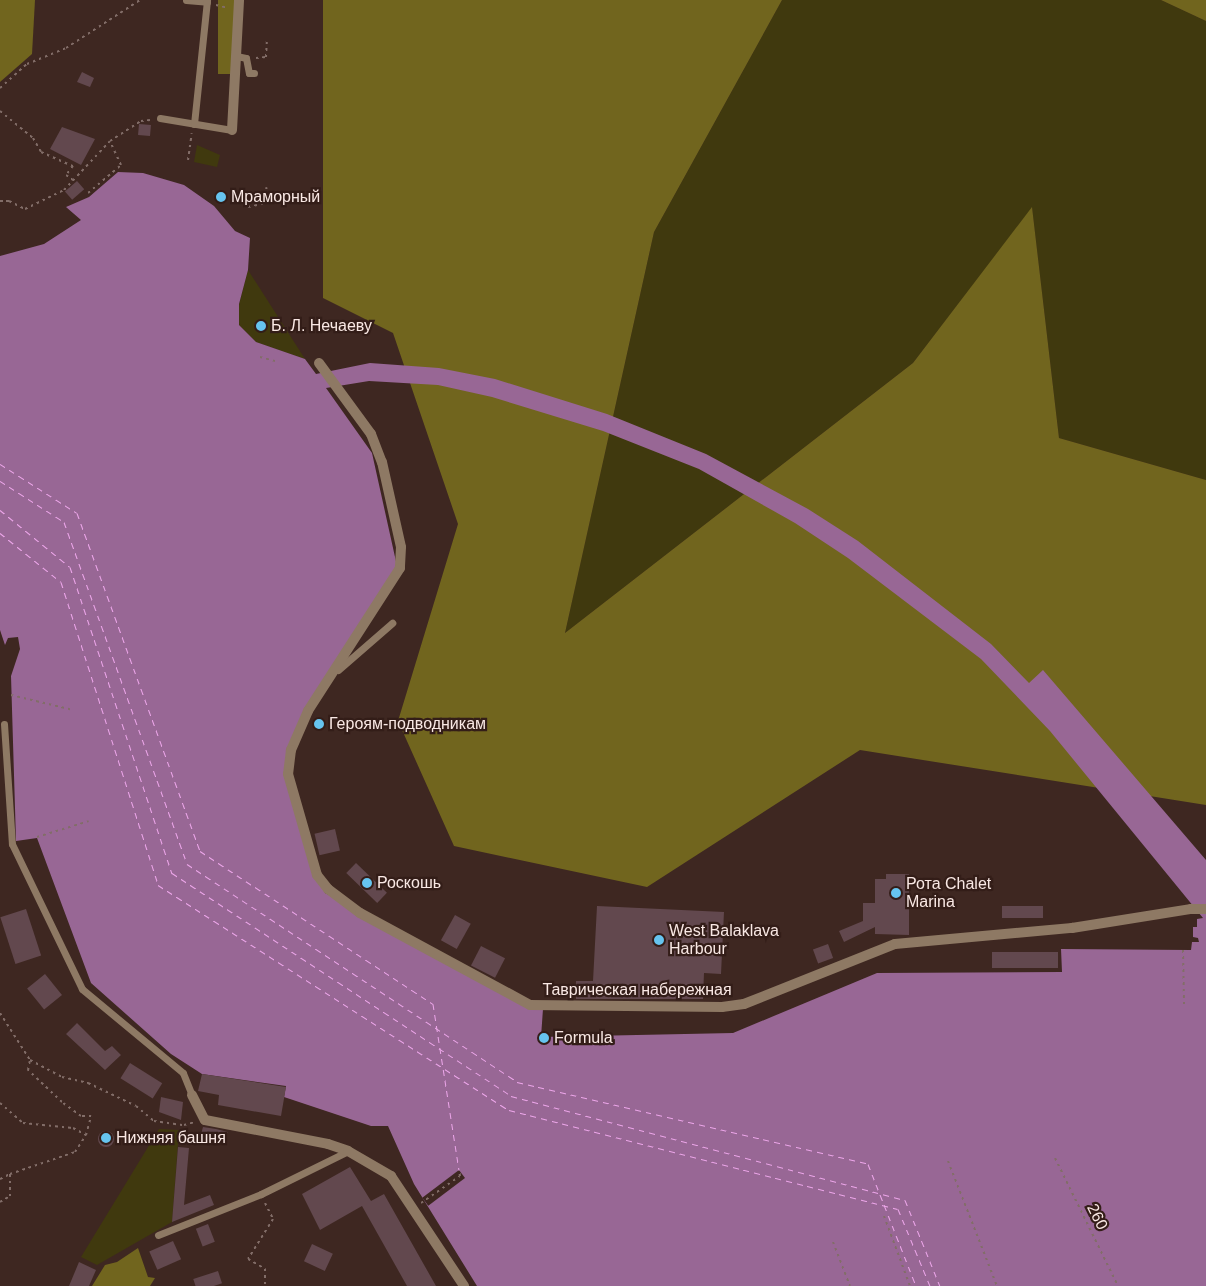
<!DOCTYPE html>
<meta charset="utf-8">
<style>
body{margin:0}
#map{position:relative;width:1206px;height:1286px;overflow:hidden;background:#3e2721;font-family:Helvetica,sans-serif}
div>[style]{position:absolute}
.green>*{inset:0;background:#40390e}
.forest>*{inset:0;background:#71651e;transform-origin:0 0}
.water>*{inset:0;background:#986795}
.pier>*{inset:0;background:#3e2721;transform-origin:0 0}
.ferry>*{height:1px;margin-top:-0.5px;transform-origin:0;background:repeating-linear-gradient(90deg,#eda6ea 0 6px,transparent 0 11px)}
.building>*{inset:0;background:#62484e;transform-origin:0 0}
.round{border-radius:50%}
.path>*{height:2px;margin-top:-1px;transform-origin:0;background:repeating-linear-gradient(90deg,#826d68 0 2.5px,transparent 0 6.5px)}
.service>*{height:7px;margin:-3.5px;padding:0 3.5px;transform-origin:3.5px;border-radius:3.5px;background:#8e7964}
.minor>*{height:10px;margin:-5px;padding:0 5px;transform-origin:5px;border-radius:5px;background:#8e7964}
.dots>*{width:14px;height:14px;translate:-50% -50%;box-sizing:border-box;border:2px solid #331d18;border-radius:50%}
span{translate:-50% -50%;white-space:nowrap;text-align:center;line-height:1.15;-webkit-text-stroke:4.5px #331d18;paint-order:stroke}
.poi-label{font-size:16px;color:#f9e8e4}
.left{translate:0 -50%;text-align:left}
.street-label{font-size:16px;color:#f9e8e4}
</style>
<div id="map">
<div class="green">
<i style="clip-path:polygon(782px 0,1161px 0,1206px 21px,1206px 480px,1059px 438px,1032px 208px,913px 363px,565px 633px,654px 232px)"></i>
<i style="clip-path:polygon(197px 145px,220px 155px,217px 167px,194px 162px)"></i>
<i style="clip-path:polygon(248px 270px,305px 359px,256px 342px,239px 325px,239px 305px)"></i>
<i style="clip-path:polygon(159px 1129px,179px 1130px,172px 1222px,97px 1265px,81px 1257px)"></i>
</div>
<div class="forest">
<i style="clip-path:polygon(0 0,35px 0,32px 54px,0 82px)"></i>
<i style="left:218px;top:0;width:18px;height:74px"></i>
<i style="clip-path:polygon(323px 0,782px 0,654px 232px,565px 633px,913px 363px,1032px 207px,1059px 438px,1206px 480px,1206px 805px,860px 750px,647px 887px,454px 846px,398px 721px,458px 524px,393px 333px,323px 298px)"></i>
<i style="clip-path:polygon(1161px 0,1206px 0,1206px 21px)"></i>
<i style="clip-path:polygon(138px 1248px,148px 1277px,155px 1278px,150px 1286px,92px 1286px,105px 1265px,117px 1262px)"></i>
</div>
<div class="water">
<i style="clip-path:polygon(evenodd,118px 172px,143px 173px,184px 185px,214px 206px,235px 231px,250px 238px,248px 270px,239px 304px,239px 325px,256px 342px,305px 359px,316px 374px,370px 363px,439px 368px,495px 379px,607px 414px,706px 454px,808px 509px,858px 541px,991px 644px,1029px 683px,1043px 670px,1206px 860px,1206px 1286px,477px 1286px,414px 1184px,388px 1126px,371px 1126px,284px 1097px,286px 1086px,202px 1074px,171px 1054px,91px 983px,37px 838px,16px 841px,11px 676px,20px 649px,18px 637px,8px 638px,5px 645px,0 630px,0 256px,44px 244px,81px 220px,66px 207px,89px 197px,118px 172px,369px 381px,438px 385px,492px 397px,603px 431px,699px 469px,795px 523px,848px 558px,981px 659px,1050px 731px,1203px 918px,1197px 919px,1197px 927px,1193px 927px,1193px 937px,1198px 938px,1199px 942px,1192px 942px,1191px 950px,1061px 949px,1062px 972px,877px 973px,733px 1033px,541px 1037px,543px 1009px,325px 893px,285px 759px,397px 566px,372px 453px,326px 388px,369px 381px)"></i>
</div>
<div class="pier">
<i style="left:459px;top:1170px;width:10px;height:46px;rotate:53deg"></i>
</div>
<div class="ferry">
<i style="left:0;top:464px;width:91px;rotate:32.5deg"></i>
<i style="left:77px;top:513px;width:360px;rotate:70deg"></i>
<i style="left:200px;top:851px;width:279px;rotate:33.3deg"></i>
<i style="left:433px;top:1004px;width:168px;rotate:81.1deg"></i>
<i style="left:0;top:481px;width:76px;rotate:32.6deg"></i>
<i style="left:64px;top:522px;width:363px;rotate:70.2deg"></i>
<i style="left:187px;top:864px;width:396px;rotate:33.4deg"></i>
<i style="left:517px;top:1082px;width:360px;rotate:13.1deg"></i>
<i style="left:868px;top:1164px;width:131px;rotate:68.5deg"></i>
<i style="left:0;top:510px;width:90px;rotate:39.2deg"></i>
<i style="left:70px;top:567px;width:323px;rotate:71.6deg"></i>
<i style="left:172px;top:873px;width:406px;rotate:33.3deg"></i>
<i style="left:511px;top:1096px;width:407px;rotate:14.8deg"></i>
<i style="left:905px;top:1200px;width:93px;rotate:67.9deg"></i>
<i style="left:0;top:533px;width:78px;rotate:38.8deg"></i>
<i style="left:61px;top:582px;width:318px;rotate:72.2deg"></i>
<i style="left:158px;top:885px;width:417px;rotate:32.7deg"></i>
<i style="left:509px;top:1110px;width:401px;rotate:14.3deg"></i>
<i style="left:898px;top:1209px;width:83px;rotate:67.4deg"></i>
</div>
<div class="building">
<i style="clip-path:polygon(82px 72px,94px 78px,90px 87px,77px 82px)"></i>
<i style="left:139px;top:124px;width:12px;height:11px;rotate:5deg"></i>
<i style="clip-path:polygon(62px 127px,95px 139px,81px 165px,50px 149px)"></i>
<i style="left:77px;top:181px;width:11px;height:16px;rotate:49deg"></i>
<i style="left:335px;top:829px;width:22px;height:21px;rotate:77deg"></i>
<i style="left:356px;top:863px;width:43px;height:14px;rotate:44deg"></i>
<i style="clip-path:polygon(886px 874px,909px 874px,909px 935px,875px 934px,875px 927px,844px 942px,839px 931px,863px 921px,863px 903px,875px 903px,875px 879px,886px 879px)"></i>
<i style="clip-path:polygon(597px 906px,724px 912px,721px 974px,704px 973px,703px 999px,576px 999px,576px 981px,593px 981px)"></i>
<i style="left:1002px;top:906px;width:41px;height:12px"></i>
<i style="left:26px;top:909px;width:49px;height:27px;rotate:72deg"></i>
<i style="left:455px;top:915px;width:18px;height:29px;rotate:29deg"></i>
<i style="left:828px;top:944px;width:15px;height:16px;rotate:70deg"></i>
<i style="left:481px;top:946px;width:27px;height:22px;rotate:27deg"></i>
<i style="left:1058px;top:952px;width:16px;height:66px;rotate:90deg"></i>
<i style="left:45px;top:974px;width:27px;height:23px;rotate:51deg"></i>
<i style="clip-path:polygon(77px 1023px,105px 1051px,112px 1046px,121px 1055px,105px 1070px,66px 1034px)"></i>
<i style="left:130px;top:1063px;width:38px;height:18px;rotate:32deg"></i>
<i style="clip-path:polygon(202px 1074px,286px 1087px,281px 1116px,218px 1105px,219px 1095px,198px 1091px)"></i>
<i style="clip-path:polygon(161px 1097px,183px 1102px,181px 1120px,159px 1112px)"></i>
<i style="clip-path:polygon(203px 1127px,216px 1129px,228px 1132px,212px 1143px,207px 1142px,200px 1138px)"></i>
<i class="round" style="left:98px;top:1131px;width:16px;height:16px"></i>
<i style="clip-path:polygon(178px 1147px,189px 1148px,184px 1205px,210px 1195px,214px 1205px,172px 1222px)"></i>
<i style="clip-path:polygon(350px 1167px,371px 1201px,384px 1194px,436px 1286px,407px 1286px,362px 1206px,320px 1230px,302px 1194px)"></i>
<i style="left:208px;top:1224px;width:19px;height:13px;rotate:69deg"></i>
<i style="left:173px;top:1241px;width:20px;height:26px;rotate:66deg"></i>
<i style="left:312px;top:1244px;width:23px;height:19px;rotate:25deg"></i>
<i style="clip-path:polygon(79px 1262px,96px 1270px,89px 1286px,69px 1286px)"></i>
<i style="left:218px;top:1271px;width:13px;height:26px;rotate:72deg"></i>
</div>
<div class="path">
<i style="left:216px;top:5px;width:12px;rotate:14deg"></i>
<i style="left:256px;top:58px;width:10px;rotate:-6deg"></i>
<i style="left:266px;top:57px;width:18px;rotate:-87deg"></i>
<i style="left:0;top:88px;width:36px;rotate:-42deg"></i>
<i style="left:27px;top:64px;width:42px;rotate:-22.3deg"></i>
<i style="left:66px;top:48px;width:88px;rotate:-33deg"></i>
<i style="left:0;top:111px;width:43px;rotate:39.3deg"></i>
<i style="left:33px;top:138px;width:16px;rotate:60deg"></i>
<i style="left:41px;top:152px;width:35px;rotate:24deg"></i>
<i style="left:73px;top:166px;width:11px;rotate:128deg"></i>
<i style="left:66px;top:175px;width:9px;rotate:36deg"></i>
<i style="left:188px;top:160px;width:27px;rotate:-82deg"></i>
<i style="left:88px;top:193px;width:43px;rotate:-40.3deg"></i>
<i style="left:121px;top:165px;width:26px;rotate:-115deg"></i>
<i style="left:0;top:201px;width:9px"></i>
<i style="left:9px;top:201px;width:18px;rotate:27deg"></i>
<i style="left:25px;top:209px;width:43px;rotate:-26deg"></i>
<i style="left:64px;top:190px;width:67px;rotate:-46.8deg"></i>
<i style="left:110px;top:141px;width:37px;rotate:-33deg"></i>
<i style="left:141px;top:121px;width:9px;rotate:-6deg"></i>
<i style="left:248px;top:207px;width:22px;rotate:-13deg"></i>
<i style="left:269px;top:202px;width:15px;rotate:-101deg"></i>
<i style="left:260px;top:357px;width:16px;rotate:15deg"></i>
<i style="left:11px;top:695px;width:64px;rotate:13.6deg"></i>
<i style="left:37px;top:837px;width:54px;rotate:-17.1deg"></i>
<i style="left:1183px;top:950px;width:54px;rotate:88.9deg"></i>
<i style="left:0;top:1013px;width:56px;rotate:57.4deg"></i>
<i style="left:30px;top:1060px;width:36px;rotate:28deg"></i>
<i style="left:62px;top:1077px;width:27px;rotate:13deg"></i>
<i style="left:88px;top:1083px;width:53px;rotate:25.6deg"></i>
<i style="left:136px;top:1106px;width:23px;rotate:40deg"></i>
<i style="left:154px;top:1121px;width:30px;rotate:8deg"></i>
<i style="left:184px;top:1125px;width:11px;rotate:-15deg"></i>
<i style="left:0;top:1103px;width:30px;rotate:41deg"></i>
<i style="left:23px;top:1123px;width:50px;rotate:5.7deg"></i>
<i style="left:73px;top:1128px;width:15px;rotate:28deg"></i>
<i style="left:1055px;top:1158px;width:143px;rotate:63.8deg"></i>
<i style="left:948px;top:1161px;width:134px;rotate:68.6deg"></i>
<i style="left:0;top:1179px;width:11px;rotate:-27deg"></i>
<i style="left:0;top:1202px;width:12px;rotate:-31deg"></i>
<i style="left:10px;top:1196px;width:22px;rotate:-90deg"></i>
<i style="left:10px;top:1174px;width:69px;rotate:-18.7deg"></i>
<i style="left:75px;top:1152px;width:20px;rotate:-57deg"></i>
<i style="left:86px;top:1135px;width:20px;rotate:-75deg"></i>
<i style="left:91px;top:1116px;width:10px;rotate:180deg"></i>
<i style="left:81px;top:1116px;width:24px;rotate:-144deg"></i>
<i style="left:62px;top:1102px;width:47px;rotate:-136.7deg"></i>
<i style="left:28px;top:1070px;width:10px;rotate:-79deg"></i>
<i style="left:265px;top:1203px;width:18px;rotate:63deg"></i>
<i style="left:273px;top:1219px;width:47px;rotate:122deg"></i>
<i style="left:248px;top:1259px;width:20px;rotate:30deg"></i>
<i style="left:265px;top:1269px;width:17px;rotate:90deg"></i>
<i style="left:421px;top:1203px;width:47px;rotate:-34.7deg"></i>
<i style="left:460px;top:1176px;width:6px;rotate:-99deg"></i>
<i style="left:884px;top:1216px;width:75px;rotate:69.6deg"></i>
<i style="left:833px;top:1242px;width:47px;rotate:68.9deg"></i>
</div>
<div class="service">
<i style="left:186px;top:0;width:21px;rotate:5deg"></i>
<i style="left:236px;top:56px;width:10px;rotate:11deg"></i>
<i style="left:246px;top:58px;width:15px;rotate:79deg"></i>
<i style="left:249px;top:73px;width:5px"></i>
<i style="left:160px;top:118px;width:73px;rotate:9.5deg"></i>
<i style="left:194px;top:124px;width:125px;rotate:-84deg"></i>
<i style="left:338px;top:670px;width:72px;rotate:-41deg"></i>
<i style="left:4px;top:724px;width:120px;rotate:86.2deg"></i>
<i style="left:12px;top:844px;width:161px;rotate:64.2deg"></i>
<i style="left:82px;top:989px;width:131px;rotate:39.7deg"></i>
<i style="left:183px;top:1073px;width:24px;rotate:68deg"></i>
<i style="left:158px;top:1235px;width:111px;rotate:-21.7deg"></i>
<i style="left:261px;top:1194px;width:97px;rotate:-26.3deg"></i>
</div>
<div class="minor">
<i style="left:232px;top:130px;width:130px;rotate:-86.9deg"></i>
<i style="left:319px;top:363px;width:88px;rotate:53.8deg"></i>
<i style="left:371px;top:434px;width:30px;rotate:69deg"></i>
<i style="left:382px;top:462px;width:87px;rotate:77.4deg"></i>
<i style="left:401px;top:547px;width:21px;rotate:93deg"></i>
<i style="left:400px;top:568px;width:170px;rotate:122.8deg"></i>
<i style="left:308px;top:711px;width:43px;rotate:113.6deg"></i>
<i style="left:291px;top:750px;width:24px;rotate:97deg"></i>
<i style="left:288px;top:774px;width:105px;rotate:74deg"></i>
<i style="left:317px;top:875px;width:18px;rotate:52deg"></i>
<i style="left:328px;top:889px;width:40px;rotate:37deg"></i>
<i style="left:360px;top:913px;width:193px;rotate:28.4deg"></i>
<i style="left:530px;top:1005px;width:192px;rotate:0.6deg"></i>
<i style="left:722px;top:1007px;width:22px;rotate:-8deg"></i>
<i style="left:744px;top:1004px;width:162px;rotate:-21.7deg"></i>
<i style="left:895px;top:944px;width:178px;rotate:-5.2deg"></i>
<i style="left:1072px;top:928px;width:121px;rotate:-9.1deg"></i>
<i style="left:1191px;top:909px;width:15px"></i>
<i style="left:192px;top:1095px;width:28px;rotate:63deg"></i>
<i style="left:205px;top:1120px;width:125px;rotate:11deg"></i>
<i style="left:328px;top:1144px;width:21px;rotate:19deg"></i>
<i style="left:348px;top:1151px;width:50px;rotate:30.2deg"></i>
<i style="left:391px;top:1176px;width:132px;rotate:56.4deg"></i>
</div>
<div class="dots">
<i style="left:221px;top:197px;background:#66c4ef"></i>
<i style="left:261px;top:326px;background:#66c4ef"></i>
<i style="left:319px;top:724px;background:#66c4ef"></i>
<i style="left:367px;top:883px;background:#66c4ef"></i>
<i style="left:896px;top:893px;background:#66c4ef"></i>
<i style="left:659px;top:940px;background:#66c4ef"></i>
<i style="left:544px;top:1038px;background:#66c4ef"></i>
<i style="left:106px;top:1138px;background:#66c4ef"></i>
</div>
<div class="poi-label">
<span class="left" style="left:231px;top:197px">Мраморный</span>
<span class="left" style="left:271px;top:326px">Б. Л. Нечаеву</span>
<span class="left" style="left:329px;top:724px">Героям-подводникам</span>
<span class="left" style="left:377px;top:883px">Роскошь</span>
<span class="left" style="left:906px;top:893px">Рота Chalet<br>Marina</span>
<span class="left" style="left:669px;top:940px">West Balaklava<br>Harbour</span>
<span class="left" style="left:554px;top:1038px">Formula</span>
<span class="left" style="left:116px;top:1138px">Нижняя башня</span>
</div>
<div class="street-label">
<span style="left:637px;top:990px">Таврическая набережная</span>
<span style="left:1097px;top:1217px;rotate:64deg">260</span>
</div>
</div>
